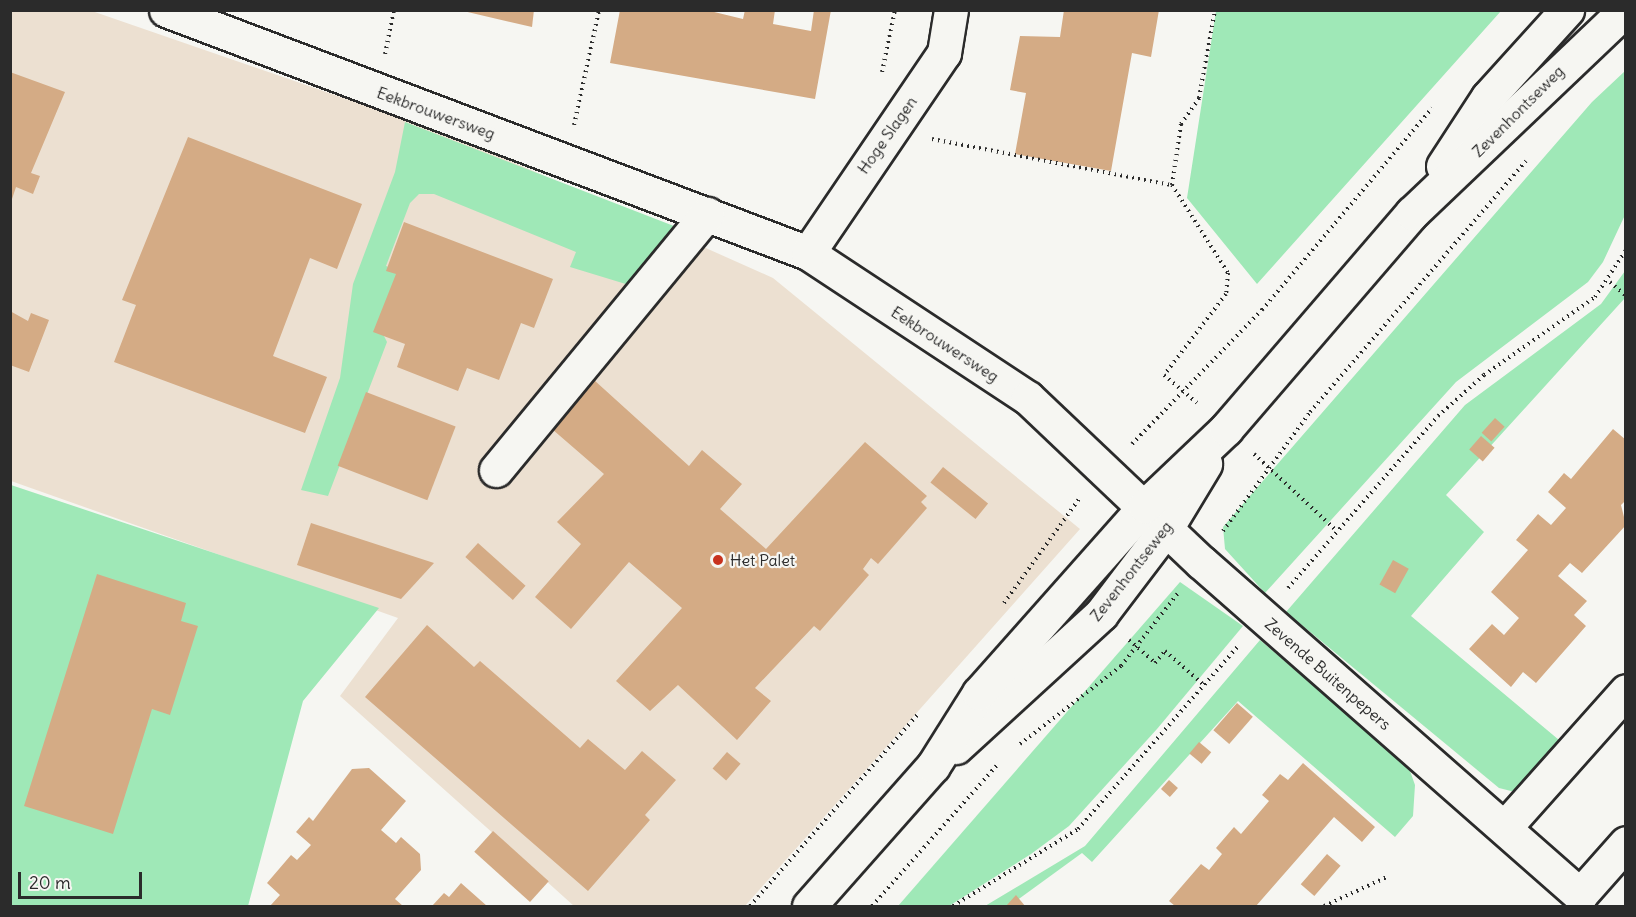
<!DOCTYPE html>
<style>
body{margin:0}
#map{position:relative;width:1636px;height:917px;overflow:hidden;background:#f6f6f2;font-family:Delius,sans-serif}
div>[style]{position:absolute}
.built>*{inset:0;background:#ece0d1}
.green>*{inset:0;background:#9fe8b7}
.building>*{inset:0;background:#d4ab85;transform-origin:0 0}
.path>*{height:4px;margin-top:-2px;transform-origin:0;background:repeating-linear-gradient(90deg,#2b2b2b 0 1.5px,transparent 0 6px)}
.roads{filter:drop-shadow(2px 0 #2b2b2b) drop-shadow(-2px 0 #2b2b2b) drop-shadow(0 2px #2b2b2b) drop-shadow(0 -2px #2b2b2b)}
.minor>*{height:33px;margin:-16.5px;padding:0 16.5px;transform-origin:16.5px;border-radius:16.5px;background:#f6f6f2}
.dots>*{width:16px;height:16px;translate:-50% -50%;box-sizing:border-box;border:3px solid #f6f6f2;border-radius:50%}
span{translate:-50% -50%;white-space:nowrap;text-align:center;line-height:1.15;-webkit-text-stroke:4.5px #f6f6f2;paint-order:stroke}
.street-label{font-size:16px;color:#2b2b2b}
.poi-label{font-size:16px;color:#2b2b2b}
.left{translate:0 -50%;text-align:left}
.frame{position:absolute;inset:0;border:12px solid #2b2b2b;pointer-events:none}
.scale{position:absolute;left:18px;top:872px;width:124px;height:27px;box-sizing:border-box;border:3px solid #2b2b2b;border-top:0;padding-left:8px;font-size:18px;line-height:21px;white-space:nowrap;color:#2b2b2b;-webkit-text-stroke:4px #f6f6f2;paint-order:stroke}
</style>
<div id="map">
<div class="built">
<i style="clip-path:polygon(89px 10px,459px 138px,773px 278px,1080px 529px,745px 906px,574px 906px,340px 696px,398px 618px,11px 481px,11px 11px)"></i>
</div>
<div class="green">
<i style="clip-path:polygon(1216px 11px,1216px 10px,1501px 11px,1257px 284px,1187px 198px)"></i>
<i style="clip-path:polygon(1625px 71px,1625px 215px,1603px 262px,1588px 282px,1456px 382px,1265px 593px,1225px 549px,1223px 527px,1592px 102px)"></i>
<i style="clip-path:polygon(405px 122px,679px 228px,629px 285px,570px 267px,576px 252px,434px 194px,419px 194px,410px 203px,386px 266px,404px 273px,383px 334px,387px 342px,328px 496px,301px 490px,340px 378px,353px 284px,395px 172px)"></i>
<i style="clip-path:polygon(1625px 271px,1625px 298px,1446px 495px,1484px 532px,1411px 616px,1565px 745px,1515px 792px,1499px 788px,1286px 612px,1465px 405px,1601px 304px)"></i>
<i style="clip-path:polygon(11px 485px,379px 608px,303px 701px,248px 906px,11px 906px)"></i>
<i style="clip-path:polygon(1180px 582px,1243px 626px,1157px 729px,1069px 826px,1031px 854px,949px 906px,898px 906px)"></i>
<i style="clip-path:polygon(1260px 640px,1409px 768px,1415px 785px,1413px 816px,1395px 837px,1238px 701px,1092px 862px,1082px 853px,1009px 906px,985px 906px,1085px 846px)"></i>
</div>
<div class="building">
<i style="clip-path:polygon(459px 10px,534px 10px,532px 27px)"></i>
<i style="clip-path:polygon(620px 10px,706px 10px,743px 19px,745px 10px,775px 10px,773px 24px,811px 31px,814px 10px,831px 10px,815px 99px,610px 63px)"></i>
<i style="clip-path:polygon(1064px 10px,1159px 10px,1151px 57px,1132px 53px,1111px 171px,1015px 154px,1026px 93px,1010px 90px,1020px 36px,1060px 37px)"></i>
<i style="clip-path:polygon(10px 72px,65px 92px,31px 173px,40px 176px,33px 194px,16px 187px,11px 202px)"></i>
<i style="clip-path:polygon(188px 137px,362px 204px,337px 269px,310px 258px,273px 356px,327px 377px,305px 433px,114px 362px,136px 305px,122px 300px)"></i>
<i style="clip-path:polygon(404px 222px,553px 279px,534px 328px,521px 323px,499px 380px,467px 368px,458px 391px,397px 367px,405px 344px,373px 332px,396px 274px,386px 271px)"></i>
<i style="clip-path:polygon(10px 311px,28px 321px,31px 313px,49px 320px,29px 372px,10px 365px)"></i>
<i style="clip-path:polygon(594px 380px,689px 466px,702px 450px,742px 484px,720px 509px,766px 549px,865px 442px,927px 496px,921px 502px,927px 508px,878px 564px,871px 558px,863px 569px,869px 575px,820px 631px,814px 626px,755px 688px,771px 701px,737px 740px,678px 685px,650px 711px,616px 681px,682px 608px,629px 562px,571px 629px,535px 597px,581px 544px,557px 522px,604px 474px,552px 429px)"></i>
<i style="left:366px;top:392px;width:96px;height:79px;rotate:21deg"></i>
<i style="left:1495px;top:418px;width:13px;height:20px;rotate:42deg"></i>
<i style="clip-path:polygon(1613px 429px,1626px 440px,1626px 500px,1621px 505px,1626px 525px,1582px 573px,1570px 563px,1558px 576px,1587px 601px,1574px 615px,1586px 626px,1536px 683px,1523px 672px,1511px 687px,1469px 649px,1492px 624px,1504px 635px,1519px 618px,1491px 592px,1528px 550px,1516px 540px,1538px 514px,1551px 525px,1566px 508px,1548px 492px,1564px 473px,1571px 479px)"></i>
<i style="left:1481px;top:436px;width:18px;height:18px;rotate:41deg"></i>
<i style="left:943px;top:467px;width:58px;height:20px;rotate:39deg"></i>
<i style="clip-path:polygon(311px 523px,434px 563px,401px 599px,297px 565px)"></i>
<i style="left:478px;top:543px;width:64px;height:19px;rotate:42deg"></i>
<i style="left:1393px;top:560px;width:18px;height:28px;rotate:29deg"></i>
<i style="clip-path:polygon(97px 574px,186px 603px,181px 621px,198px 626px,170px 715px,152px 709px,113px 834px,24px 806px)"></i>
<i style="clip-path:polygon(427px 625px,474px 667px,480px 661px,580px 748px,588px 739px,625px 770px,642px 751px,676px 780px,645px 815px,650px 820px,588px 891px,365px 697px)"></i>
<i style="left:1237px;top:703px;width:21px;height:36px;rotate:41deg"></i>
<i style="left:1199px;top:742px;width:16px;height:15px;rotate:40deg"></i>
<i style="left:727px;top:752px;width:18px;height:22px;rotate:41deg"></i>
<i style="clip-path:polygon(1303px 763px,1375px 827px,1362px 842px,1334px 817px,1256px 906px,1175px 906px,1169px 901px,1201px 864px,1209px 870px,1222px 854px,1216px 848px,1234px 827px,1241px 834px,1269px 801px,1262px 795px,1280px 774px,1288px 780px)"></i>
<i style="clip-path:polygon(369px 768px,406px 801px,381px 830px,396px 843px,401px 837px,420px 854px,421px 870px,395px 899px,403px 906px,270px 906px,280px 895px,267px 883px,291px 855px,297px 860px,311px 845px,296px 832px,309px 817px,313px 821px,352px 769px)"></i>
<i style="left:1169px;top:780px;width:12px;height:12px;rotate:42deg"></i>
<i style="left:493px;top:831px;width:75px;height:28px;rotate:42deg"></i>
<i style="left:1327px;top:854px;width:18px;height:40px;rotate:41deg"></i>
<i style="clip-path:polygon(461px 883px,487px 906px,432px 906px,444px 893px,449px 897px)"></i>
<i style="clip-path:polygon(1016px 895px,1025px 906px,1006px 906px)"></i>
</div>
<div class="path">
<i style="left:385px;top:54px;width:45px;rotate:-78.4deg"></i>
<i style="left:882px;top:72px;width:63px;rotate:-78.2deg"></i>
<i style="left:574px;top:125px;width:118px;rotate:-77.7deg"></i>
<i style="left:932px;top:139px;width:244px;rotate:10.9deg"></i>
<i style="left:1172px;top:185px;width:104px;rotate:57.5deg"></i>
<i style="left:1228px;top:273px;width:21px;rotate:95deg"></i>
<i style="left:1226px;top:294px;width:102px;rotate:127.4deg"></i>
<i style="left:1164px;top:375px;width:43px;rotate:40.3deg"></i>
<i style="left:1172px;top:185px;width:62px;rotate:-81.6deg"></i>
<i style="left:1181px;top:124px;width:32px;rotate:-55deg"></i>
<i style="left:1199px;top:98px;width:89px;rotate:-79.7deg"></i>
<i style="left:1610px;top:282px;width:21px;rotate:41deg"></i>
<i style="left:1132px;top:444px;width:187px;rotate:-45.9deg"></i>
<i style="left:1262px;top:310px;width:264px;rotate:-49.9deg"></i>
<i style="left:1254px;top:454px;width:113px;rotate:42.9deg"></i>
<i style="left:1223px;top:531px;width:147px;rotate:-53.8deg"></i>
<i style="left:1310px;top:412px;width:331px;rotate:-49.3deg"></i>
<i style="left:1288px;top:588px;width:228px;rotate:-48.9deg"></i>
<i style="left:1438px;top:416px;width:62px;rotate:-41.7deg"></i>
<i style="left:1484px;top:375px;width:136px;rotate:-35.1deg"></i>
<i style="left:1595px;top:297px;width:56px;rotate:-56.6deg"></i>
<i style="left:1004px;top:603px;width:128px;rotate:-54.2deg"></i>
<i style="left:1129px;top:640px;width:35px;rotate:41deg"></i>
<i style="left:1155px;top:663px;width:16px;rotate:-50deg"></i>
<i style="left:1165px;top:651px;width:52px;rotate:41.1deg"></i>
<i style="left:1020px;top:744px;width:128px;rotate:-37.7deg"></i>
<i style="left:1121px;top:666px;width:93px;rotate:-52deg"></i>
<i style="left:750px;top:906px;width:254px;rotate:-48.8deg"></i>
<i style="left:872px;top:906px;width:188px;rotate:-48.4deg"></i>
<i style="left:953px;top:906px;width:147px;rotate:-31.6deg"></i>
<i style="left:1078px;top:829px;width:243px;rotate:-48.8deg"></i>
<i style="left:1324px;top:906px;width:69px;rotate:-24.7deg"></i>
</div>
<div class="roads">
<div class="minor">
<i style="left:166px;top:10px;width:686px;rotate:20.73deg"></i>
<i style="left:808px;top:253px;width:263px;rotate:33.4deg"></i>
<i style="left:1028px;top:398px;width:238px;rotate:43.5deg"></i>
<i style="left:1201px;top:562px;width:505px;rotate:41.3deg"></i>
<i style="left:1580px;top:895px;width:69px;rotate:-48.5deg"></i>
<i style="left:1443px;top:166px;width:82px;rotate:-56.9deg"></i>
<i style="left:1488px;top:97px;width:118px;rotate:-47.8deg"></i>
<i style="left:808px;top:253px;width:242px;rotate:-55.8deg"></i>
<i style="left:944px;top:53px;width:44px;rotate:-80.8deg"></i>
<i style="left:496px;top:470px;width:332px;rotate:-50.5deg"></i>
<i style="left:956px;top:747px;width:197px;rotate:-42.5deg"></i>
<i style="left:1101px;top:614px;width:109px;rotate:-52.8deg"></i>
<i style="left:1167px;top:527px;width:74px;rotate:-58.9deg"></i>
<i style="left:1505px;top:827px;width:182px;rotate:-48.3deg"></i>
<i style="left:809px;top:906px;width:187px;rotate:-48.5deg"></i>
<i style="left:933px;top:766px;width:86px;rotate:-57.8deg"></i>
<i style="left:979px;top:693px;width:250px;rotate:-48.4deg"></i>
<i style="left:1145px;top:506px;width:112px;rotate:-43.5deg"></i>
<i style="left:1226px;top:429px;width:285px;rotate:-49.3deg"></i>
<i style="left:1412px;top:213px;width:294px;rotate:-43.6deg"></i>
</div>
</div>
<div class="dots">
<i style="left:718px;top:560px;background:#c8321e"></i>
</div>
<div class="street-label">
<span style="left:1518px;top:111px;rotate:-45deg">Zevenhontseweg</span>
<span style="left:436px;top:113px;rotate:20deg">Eekbrouwersweg</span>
<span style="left:887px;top:135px;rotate:-55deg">Hoge Slagen</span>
<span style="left:945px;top:344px;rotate:33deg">Eekbrouwersweg</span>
<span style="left:1131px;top:571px;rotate:-52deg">Zevenhontseweg</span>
<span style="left:1328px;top:674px;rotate:41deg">Zevende Buitenpepers</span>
</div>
<div class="poi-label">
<span class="left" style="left:730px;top:560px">Het Palet</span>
</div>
<div class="frame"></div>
<div class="scale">20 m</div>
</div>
